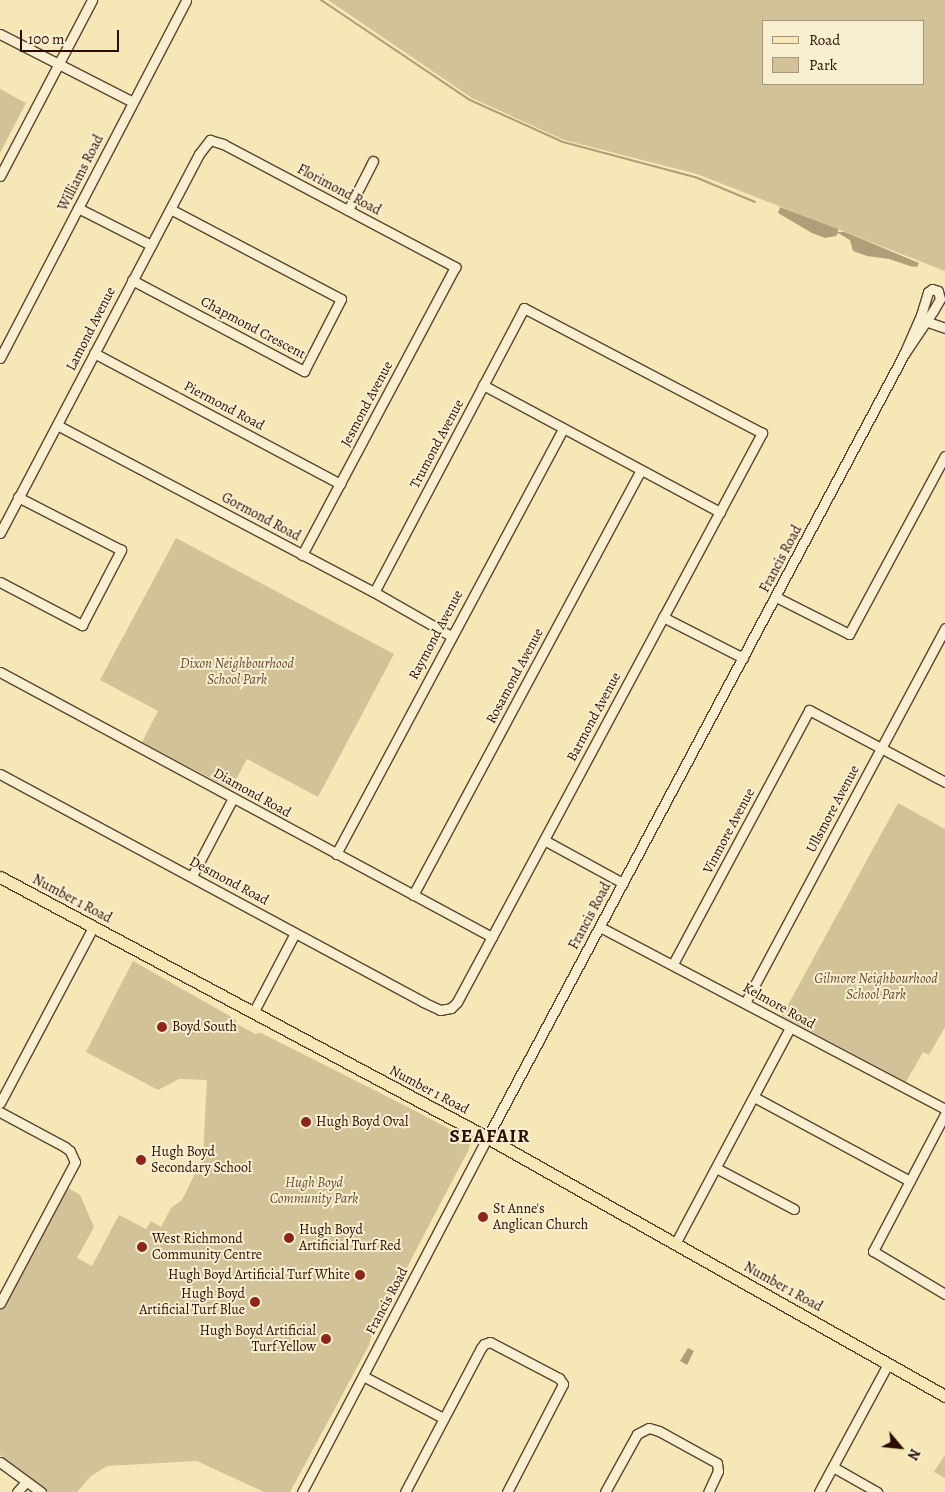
<!DOCTYPE html>
<style>
body{margin:0}
#map{position:relative;width:945px;height:1492px;overflow:hidden;background:#f5e7b6;font-family:Alegreya,serif}
div>[style]{position:absolute}
.green>*{inset:0;background:#d2c297}
.water>*{inset:0;background:#b09d79}
.stream>*{height:2px;margin:-1px;padding:0 1px;transform-origin:1px;border-radius:1px;background:#b09d79}
.roads{filter:drop-shadow(1px 0 #5d432f) drop-shadow(-1px 0 #5d432f) drop-shadow(0 1px #5d432f) drop-shadow(0 -1px #5d432f)}
.minor>*{height:9px;margin:-4.5px;padding:0 4.5px;transform-origin:4.5px;border-radius:4.5px;background:#f8efd0}
.major>*{height:11px;margin:-5.5px;padding:0 5.5px;transform-origin:5.5px;border-radius:5.5px;background:#f5e7b6}
.dots>*{width:14px;height:14px;translate:-50% -50%;box-sizing:border-box;border:2px solid #f8efd0;border-radius:50%}
span{translate:-50% -50%;white-space:nowrap;text-align:center;line-height:1.15;-webkit-text-stroke:4px #f8efd0;paint-order:stroke}
.street-label{font-size:14px;color:#2a0c02}
.park-label{font-size:14px;color:#654c36;font-style:italic}
.poi-label{font-size:14px;color:#2a0c02}
.left{translate:0 -50%;text-align:left}
.right{translate:-100% -50%;text-align:right}
.district-label{font-size:19px;color:#2a0c02;font-weight:700;letter-spacing:1px}
.legend{position:absolute;left:762px;top:20px;width:162px;height:65px;box-sizing:border-box;background:#f8efd0;border:1px solid #a6947e;margin:0;padding:6px 9px;list-style:none;font-size:15px;color:#2a0c02}
.legend li{display:flex;align-items:center;gap:10px;height:25px}
.legend b{width:25px;border:1px solid #a6947e}
.north{position:absolute;left:875px;top:1422px;width:50px;height:50px;-webkit-text-stroke:4px #f8efd0;paint-order:stroke;rotate:118deg;font-size:14px;font-weight:700;line-height:20px;text-align:center;color:#2a0c02}
.north::after{content:'';display:block;margin:auto;width:18px;height:22px;background:#2a0c02;clip-path:polygon(50% 0,100% 100%,50% 72%,0 100%)}
.scale{position:absolute;left:20px;top:30px;width:99px;height:22px;box-sizing:border-box;border:2px solid #2a0c02;border-top:0;padding-left:6px;font-size:15px;line-height:18px;white-space:nowrap;color:#2a0c02;-webkit-text-stroke:4px #f8efd0;paint-order:stroke}
</style>
<div id="map">
<div class="green">
<i style="clip-path:polygon(evenodd,328px 0,945px 0,945px 271px,697px 174px,564px 140px,472px 98px,328px 0,764px 21px,924px 21px,924px 84px,764px 84px,764px 21px)"></i>
<i style="clip-path:polygon(0 89px,26px 103px,0 153px)"></i>
<i style="clip-path:polygon(176px 538px,394px 654px,318px 797px,247px 759px,231px 789px,142px 742px,158px 711px,100px 680px)"></i>
<i style="clip-path:polygon(898px 803px,945px 829px,945px 1027px,929px 1055px,923px 1052px,906px 1082px,782px 1016px)"></i>
<i style="clip-path:polygon(133px 961px,235px 1019px,237px 1024px,255px 1034px,261px 1033px,398px 1102px,467px 1138px,470px 1142px,469px 1149px,372px 1334px,369px 1345px,290px 1492px,264px 1492px,197px 1461px,107px 1466px,91px 1476px,77px 1492px,48px 1492px,0 1455px,0 1310px,68px 1188px,80px 1195px,94px 1227px,77px 1258px,92px 1266px,119px 1215px,146px 1229px,151px 1221px,161px 1227px,171px 1208px,182px 1200px,203px 1157px,207px 1080px,179px 1079px,158px 1090px,86px 1052px)"></i>
<i style="clip-path:polygon(944px 1456px,945px 1457px,945px 1478px,934px 1472px)"></i>
</div>
<div class="water">
<i style="clip-path:polygon(780px 207px,838px 229px,838px 232px,845px 232px,919px 263px,917px 267px,910px 266px,889px 259px,867px 256px,853px 251px,850px 240px,838px 233px,836px 236px,825px 238px,812px 233px,778px 213px)"></i>
<i style="clip-path:polygon(688px 1348px,694px 1351px,687px 1365px,680px 1361px)"></i>
</div>
<div class="stream">
<i style="left:321px;top:0;width:179px;rotate:33.9deg"></i>
<i style="left:470px;top:100px;width:102px;rotate:24.3deg"></i>
<i style="left:563px;top:142px;width:137px;rotate:14.9deg"></i>
<i style="left:695px;top:177px;width:65px;rotate:22.6deg"></i>
</div>
<div class="roads">
<div class="minor">
<i style="left:0;top:34px;width:149px;rotate:27.1deg"></i>
<i style="left:0;top:176px;width:199px;rotate:-62.4deg"></i>
<i style="left:78px;top:208px;width:82px;rotate:26.9deg"></i>
<i style="left:348px;top:210px;width:55px;rotate:-63deg"></i>
<i style="left:132px;top:280px;width:195px;rotate:27.9deg"></i>
<i style="left:304px;top:371px;width:81px;rotate:-62.8deg"></i>
<i style="left:341px;top:299px;width:193px;rotate:-152.2deg"></i>
<i style="left:922px;top:320px;width:24px;rotate:19deg"></i>
<i style="left:94px;top:353px;width:279px;rotate:28deg"></i>
<i style="left:0;top:358px;width:403px;rotate:-62.5deg"></i>
<i style="left:483px;top:385px;width:269px;rotate:28.2deg"></i>
<i style="left:57px;top:425px;width:358px;rotate:27.8deg"></i>
<i style="left:374px;top:592px;width:89px;rotate:29.7deg"></i>
<i style="left:0;top:533px;width:428px;rotate:-62.3deg"></i>
<i style="left:199px;top:154px;width:18px;rotate:-52deg"></i>
<i style="left:210px;top:140px;width:14px;rotate:17deg"></i>
<i style="left:223px;top:144px;width:263px;rotate:27.9deg"></i>
<i style="left:455px;top:267px;width:326px;rotate:118deg"></i>
<i style="left:0;top:582px;width:93px;rotate:27.7deg"></i>
<i style="left:82px;top:625px;width:85px;rotate:-62.5deg"></i>
<i style="left:121px;top:550px;width:116px;rotate:-152.8deg"></i>
<i style="left:776px;top:597px;width:82px;rotate:26.9deg"></i>
<i style="left:849px;top:634px;width:202px;rotate:-61.7deg"></i>
<i style="left:663px;top:617px;width:90px;rotate:27.1deg"></i>
<i style="left:0;top:672px;width:559px;rotate:28.31deg"></i>
<i style="left:0;top:774px;width:481px;rotate:28.3deg"></i>
<i style="left:423px;top:1002px;width:19px;rotate:25deg"></i>
<i style="left:440px;top:1010px;width:11px;rotate:-10deg"></i>
<i style="left:451px;top:1008px;width:8px;rotate:-45deg"></i>
<i style="left:457px;top:1002px;width:646px;rotate:-61.81deg"></i>
<i style="left:762px;top:433px;width:269px;rotate:-152.3deg"></i>
<i style="left:524px;top:308px;width:321px;rotate:117.8deg"></i>
<i style="left:544px;top:840px;width:90px;rotate:28.6deg"></i>
<i style="left:336px;top:854px;width:482px;rotate:-61.9deg"></i>
<i style="left:192px;top:876px;width:88px;rotate:-62.3deg"></i>
<i style="left:413px;top:895px;width:482px;rotate:-61.8deg"></i>
<i style="left:600px;top:927px;width:390px;rotate:27.8deg"></i>
<i style="left:673px;top:964px;width:288px;rotate:-61.8deg"></i>
<i style="left:809px;top:710px;width:154px;rotate:27.9deg"></i>
<i style="left:745px;top:1003px;width:425px;rotate:-61.9deg"></i>
<i style="left:253px;top:1013px;width:90px;rotate:-62.3deg"></i>
<i style="left:754px;top:1097px;width:177px;rotate:28.3deg"></i>
<i style="left:0;top:1103px;width:199px;rotate:-62.1deg"></i>
<i style="left:0;top:1112px;width:74px;rotate:28.3deg"></i>
<i style="left:65px;top:1147px;width:6px;rotate:39deg"></i>
<i style="left:70px;top:1151px;width:12px;rotate:66deg"></i>
<i style="left:75px;top:1162px;width:160px;rotate:118deg"></i>
<i style="left:945px;top:1114px;width:155px;rotate:117.7deg"></i>
<i style="left:873px;top:1251px;width:84px;rotate:30.8deg"></i>
<i style="left:716px;top:1168px;width:88px;rotate:27.7deg"></i>
<i style="left:675px;top:1244px;width:245px;rotate:-62deg"></i>
<i style="left:363px;top:1376px;width:90px;rotate:27.7deg"></i>
<i style="left:0;top:1462px;width:51px;rotate:36.2deg"></i>
<i style="left:833px;top:1467px;width:51px;rotate:29.6deg"></i>
<i style="left:17px;top:1492px;width:12px;rotate:-48deg"></i>
<i style="left:302px;top:1492px;width:399px;rotate:-62.4deg"></i>
<i style="left:487px;top:1138px;width:888px;rotate:-61.99deg"></i>
<i style="left:904px;top:354px;width:43px;rotate:-66.4deg"></i>
<i style="left:921px;top:315px;width:24px;rotate:-73deg"></i>
<i style="left:928px;top:292px;width:5px;rotate:-37deg"></i>
<i style="left:932px;top:289px;width:6px;rotate:18deg"></i>
<i style="left:938px;top:291px;width:8px;rotate:76deg"></i>
<i style="left:940px;top:299px;width:14px;rotate:120deg"></i>
<i style="left:933px;top:311px;width:52px;rotate:124deg"></i>
<i style="left:405px;top:1492px;width:163px;rotate:-62.2deg"></i>
<i style="left:481px;top:1348px;width:5px;rotate:-53deg"></i>
<i style="left:484px;top:1344px;width:6px;rotate:-18deg"></i>
<i style="left:490px;top:1342px;width:78px;rotate:27.6deg"></i>
<i style="left:559px;top:1378px;width:7px;rotate:56deg"></i>
<i style="left:563px;top:1384px;width:122px;rotate:117.4deg"></i>
<i style="left:605px;top:1492px;width:66px;rotate:-61.1deg"></i>
<i style="left:637px;top:1434px;width:13px;rotate:-27deg"></i>
<i style="left:649px;top:1428px;width:10px;rotate:17deg"></i>
<i style="left:659px;top:1431px;width:66px;rotate:28.9deg"></i>
<i style="left:717px;top:1463px;width:8px;rotate:83deg"></i>
<i style="left:718px;top:1471px;width:23px;rotate:115deg"></i>
<i style="left:819px;top:1492px;width:145px;rotate:-61.7deg"></i>
</div>
<div class="major">
<i style="left:0;top:877px;width:543px;rotate:28.12deg"></i>
<i style="left:479px;top:1133px;width:535px;rotate:29.44deg"></i>
</div>
</div>
<div class="dots">
<i style="left:162px;top:1027px;background:#8f2418"></i>
<i style="left:306px;top:1122px;background:#8f2418"></i>
<i style="left:141px;top:1160px;background:#8f2418"></i>
<i style="left:483px;top:1217px;background:#8f2418"></i>
<i style="left:289px;top:1238px;background:#8f2418"></i>
<i style="left:142px;top:1247px;background:#8f2418"></i>
<i style="left:360px;top:1275px;background:#8f2418"></i>
<i style="left:255px;top:1302px;background:#8f2418"></i>
<i style="left:326px;top:1339px;background:#8f2418"></i>
</div>
<div class="street-label">
<span style="left:81px;top:173px;rotate:-63deg">Williams Road</span>
<span style="left:339px;top:190px;rotate:28deg">Florimond Road</span>
<span style="left:253px;top:328px;rotate:28deg">Chapmond Crescent</span>
<span style="left:91px;top:329px;rotate:-63deg">Lamond Avenue</span>
<span style="left:367px;top:404px;rotate:-62deg">Jesmond Avenue</span>
<span style="left:224px;top:406px;rotate:28deg">Piermond Road</span>
<span style="left:437px;top:444px;rotate:-62deg">Trumond Avenue</span>
<span style="left:261px;top:517px;rotate:28deg">Gormond Road</span>
<span style="left:781px;top:559px;rotate:-62deg">Francis Road</span>
<span style="left:436px;top:635px;rotate:-62deg">Raymond Avenue</span>
<span style="left:515px;top:676px;rotate:-62deg">Rosamond Avenue</span>
<span style="left:594px;top:717px;rotate:-62deg">Barmond Avenue</span>
<span style="left:252px;top:793px;rotate:29deg">Diamond Road</span>
<span style="left:833px;top:809px;rotate:-62deg">Ullsmore Avenue</span>
<span style="left:729px;top:831px;rotate:-62deg">Vinmore Avenue</span>
<span style="left:229px;top:881px;rotate:28deg">Desmond Road</span>
<span style="left:72px;top:899px;rotate:28deg">Number 1 Road</span>
<span style="left:590px;top:916px;rotate:-62deg">Francis Road</span>
<span style="left:779px;top:1006px;rotate:29deg">Kelmore Road</span>
<span style="left:429px;top:1090px;rotate:28deg">Number 1 Road</span>
<span style="left:783px;top:1287px;rotate:29deg">Number 1 Road</span>
<span style="left:387px;top:1301px;rotate:-62deg">Francis Road</span>
</div>
<div class="park-label">
<span style="left:237px;top:672px">Dixon Neighbourhood<br>School Park</span>
<span style="left:876px;top:987px">Gilmore Neighbourhood<br>School Park</span>
<span style="left:314px;top:1191px">Hugh Boyd<br>Community Park</span>
</div>
<div class="poi-label">
<span class="left" style="left:172px;top:1027px">Boyd South</span>
<span class="left" style="left:316px;top:1122px">Hugh Boyd Oval</span>
<span class="left" style="left:151px;top:1160px">Hugh Boyd<br>Secondary School</span>
<span class="left" style="left:493px;top:1217px">St Anne's<br>Anglican Church</span>
<span class="left" style="left:299px;top:1238px">Hugh Boyd<br>Artificial Turf Red</span>
<span class="left" style="left:152px;top:1247px">West Richmond<br>Community Centre</span>
<span class="right" style="left:350px;top:1275px">Hugh Boyd Artificial Turf White</span>
<span class="right" style="left:245px;top:1302px">Hugh Boyd<br>Artificial Turf Blue</span>
<span class="right" style="left:316px;top:1339px">Hugh Boyd Artificial<br>Turf Yellow</span>
</div>
<div class="district-label">
<span style="left:490px;top:1137px">SEAFAIR</span>
</div>
<ul class="legend">
<li><b style="height:6px;background:#f5e7b6"></b>Road</li>
<li><b style="height:14px;background:#d2c297"></b>Park</li>
</ul>
<div class="north">N</div>
<div class="scale">100 m</div>
</div>
